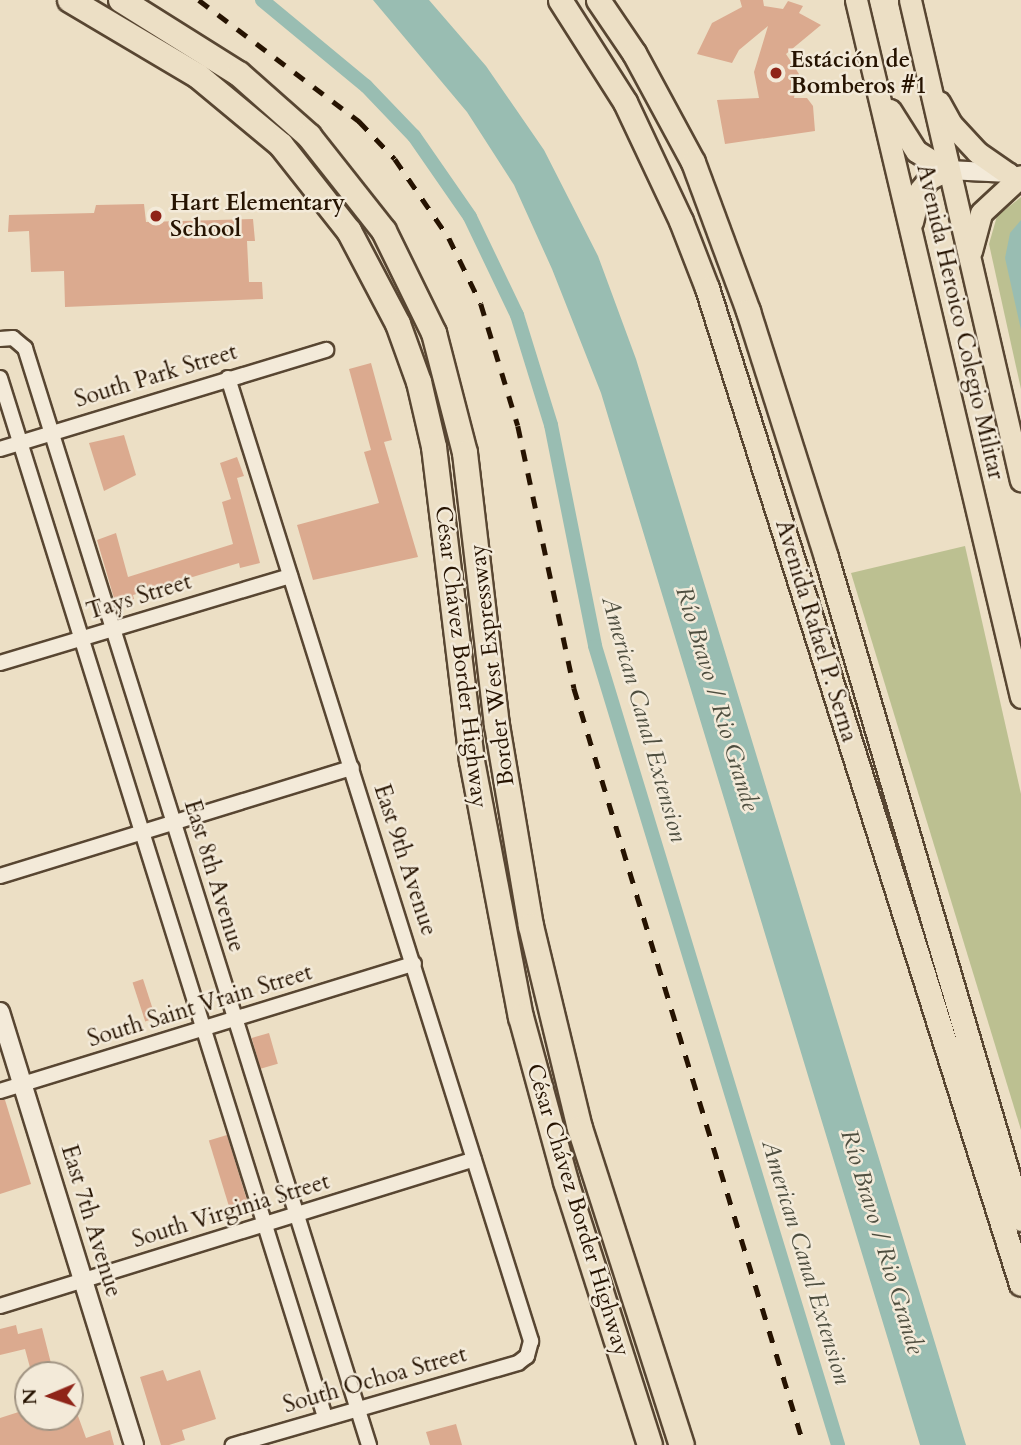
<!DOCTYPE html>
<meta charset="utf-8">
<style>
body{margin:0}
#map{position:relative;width:1021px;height:1445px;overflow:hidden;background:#ecdfc5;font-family:Cardo,serif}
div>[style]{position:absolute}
.green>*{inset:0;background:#bcc091}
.water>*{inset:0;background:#99bdb2}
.canal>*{height:14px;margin:-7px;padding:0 7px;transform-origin:7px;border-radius:7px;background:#99bdb2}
.building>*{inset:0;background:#dbaa8f;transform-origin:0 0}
.roads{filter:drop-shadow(2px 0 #584632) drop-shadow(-2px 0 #584632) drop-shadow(0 2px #584632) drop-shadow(0 -2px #584632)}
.minor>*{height:14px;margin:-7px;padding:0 7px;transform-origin:7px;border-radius:7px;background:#f3ead9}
.tertiary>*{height:18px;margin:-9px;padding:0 9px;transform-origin:9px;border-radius:9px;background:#f3ead9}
.primary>*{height:21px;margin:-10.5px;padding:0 10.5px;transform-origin:10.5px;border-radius:10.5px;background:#ecdfc5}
.trunk>*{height:23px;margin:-11.5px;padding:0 11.5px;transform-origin:11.5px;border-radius:11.5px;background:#ecdfc5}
.motorway>*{height:24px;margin:-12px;padding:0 12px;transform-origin:12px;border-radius:12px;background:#ecdfc5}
.rail>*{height:4.5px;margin-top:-2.25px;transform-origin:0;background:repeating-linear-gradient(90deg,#261301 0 12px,transparent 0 24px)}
.dots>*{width:19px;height:19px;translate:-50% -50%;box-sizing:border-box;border:4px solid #f3ead9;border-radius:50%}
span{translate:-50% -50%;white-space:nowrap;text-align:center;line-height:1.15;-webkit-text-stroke:5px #f3ead9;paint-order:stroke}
.poi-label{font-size:23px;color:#261301;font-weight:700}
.left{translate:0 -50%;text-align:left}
.street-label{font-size:23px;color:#261301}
.water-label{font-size:24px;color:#4e4e3f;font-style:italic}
.north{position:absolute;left:14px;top:1361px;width:70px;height:70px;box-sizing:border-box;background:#f3ead9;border:2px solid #a19483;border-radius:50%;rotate:268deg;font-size:19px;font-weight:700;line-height:28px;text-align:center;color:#261301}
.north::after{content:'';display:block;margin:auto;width:24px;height:32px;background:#8f2418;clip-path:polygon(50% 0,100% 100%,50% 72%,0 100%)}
</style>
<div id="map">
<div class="green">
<i style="clip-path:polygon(1021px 197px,1021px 389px,989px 244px,997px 216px)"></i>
<i style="clip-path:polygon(965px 546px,1021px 794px,1021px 1130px,851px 573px)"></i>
</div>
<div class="water">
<i style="clip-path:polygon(373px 0,429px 0,486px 66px,544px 150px,598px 256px,636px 359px,966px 1445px,920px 1445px,601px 393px,552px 269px,514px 185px,467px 112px)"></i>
<i style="clip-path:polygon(1021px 220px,1021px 330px,1005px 258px,1010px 233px)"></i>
</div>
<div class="canal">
<i style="left:262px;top:0;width:135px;rotate:39.6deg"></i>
<i style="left:366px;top:86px;width:69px;rotate:46.2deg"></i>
<i style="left:414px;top:136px;width:98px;rotate:55.3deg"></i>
<i style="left:470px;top:217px;width:109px;rotate:64.4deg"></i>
<i style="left:517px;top:315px;width:115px;rotate:72.8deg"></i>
<i style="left:551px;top:425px;width:225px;rotate:78.7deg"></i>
<i style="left:595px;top:646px;width:835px;rotate:73.08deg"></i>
</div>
<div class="building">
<i style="clip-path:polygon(740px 0,763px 0,764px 6px,783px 9px,788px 1px,803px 6px,799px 13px,821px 25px,786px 54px,799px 74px,794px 98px,807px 98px,813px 106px,815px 131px,725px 144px,717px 100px,759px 98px,754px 72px,768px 26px,739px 50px,732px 63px,697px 54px,712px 23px,742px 7px)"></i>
<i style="clip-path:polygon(144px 204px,146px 222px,253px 219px,255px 241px,247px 241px,249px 282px,262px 282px,263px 299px,65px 307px,64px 271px,31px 272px,29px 231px,8px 232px,9px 215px,94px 213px,96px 205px)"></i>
<i style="clip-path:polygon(371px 363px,392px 440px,384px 442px,418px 557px,313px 580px,297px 525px,379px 503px,364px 452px,371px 450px,349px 369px)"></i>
<i style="clip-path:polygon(124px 435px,136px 475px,104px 491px,89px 443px)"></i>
<i style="clip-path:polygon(237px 457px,244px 476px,237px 478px,260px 563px,240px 568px,239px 563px,133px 595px,134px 599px,116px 605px,97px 540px,116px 533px,128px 577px,233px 544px,222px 502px,231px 499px,220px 463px)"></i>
<i style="left:143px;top:979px;width:41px;height:11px;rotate:72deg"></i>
<i style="left:269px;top:1033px;width:32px;height:18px;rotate:74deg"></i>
<i style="clip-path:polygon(0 1100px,5px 1100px,31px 1184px,0 1194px)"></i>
<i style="left:227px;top:1135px;width:73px;height:19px;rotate:73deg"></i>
<i style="clip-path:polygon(16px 1325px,18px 1334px,42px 1328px,54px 1375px,32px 1375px,25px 1349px,0 1355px,0 1329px)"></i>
<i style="clip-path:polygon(163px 1370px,167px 1381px,200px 1370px,216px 1419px,182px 1430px,185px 1440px,169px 1445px,161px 1445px,140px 1377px)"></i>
<i style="clip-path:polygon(70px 1394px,86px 1438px,110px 1430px,114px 1445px,0 1445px,0 1418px,28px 1409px,28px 1417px,70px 1417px)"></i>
<i style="clip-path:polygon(456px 1424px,462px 1445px,430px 1445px,426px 1432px)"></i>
</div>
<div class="roads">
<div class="minor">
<i style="left:0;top:339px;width:13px;rotate:-4deg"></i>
<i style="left:13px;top:338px;width:16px;rotate:40deg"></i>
<i style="left:25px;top:348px;width:1150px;rotate:72.59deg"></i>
<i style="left:0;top:378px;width:1089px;rotate:72.63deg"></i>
<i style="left:228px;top:378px;width:1010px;rotate:72.53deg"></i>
<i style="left:531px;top:1341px;width:16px;rotate:105deg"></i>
<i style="left:527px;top:1356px;width:11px;rotate:142deg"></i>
<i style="left:518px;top:1363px;width:297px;rotate:163.9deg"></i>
<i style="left:0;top:449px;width:341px;rotate:-16.9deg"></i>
<i style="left:0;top:663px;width:303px;rotate:-16.7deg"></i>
<i style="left:0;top:876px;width:368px;rotate:-17.1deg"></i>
<i style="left:0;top:1091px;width:433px;rotate:-17.1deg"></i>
<i style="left:0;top:1306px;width:496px;rotate:-17.2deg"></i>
</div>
<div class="tertiary">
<i style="left:947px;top:170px;width:63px;rotate:2.7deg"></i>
<i style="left:0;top:1012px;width:453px;rotate:72.8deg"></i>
</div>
<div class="primary">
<i style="left:856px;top:0;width:716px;rotate:76.68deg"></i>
<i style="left:910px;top:0;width:493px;rotate:77deg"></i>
<i style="left:939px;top:102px;width:26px;rotate:61deg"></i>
<i style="left:952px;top:125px;width:37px;rotate:47deg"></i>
<i style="left:977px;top:152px;width:37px;rotate:35deg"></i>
<i style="left:890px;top:110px;width:49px;rotate:57.6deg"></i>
<i style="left:916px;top:151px;width:36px;rotate:32deg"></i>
<i style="left:912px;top:222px;width:33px;rotate:-76deg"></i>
<i style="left:920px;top:190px;width:14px;rotate:-51deg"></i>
<i style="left:929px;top:179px;width:20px;rotate:-27deg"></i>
<i style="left:971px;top:251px;width:39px;rotate:-75deg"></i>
<i style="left:981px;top:213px;width:54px;rotate:-42.8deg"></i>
</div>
<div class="trunk">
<i style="left:560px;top:0;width:121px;rotate:57.5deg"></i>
<i style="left:625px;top:102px;width:132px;rotate:64.8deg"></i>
<i style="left:681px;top:221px;width:72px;rotate:68.8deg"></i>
<i style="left:707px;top:288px;width:1044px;rotate:72.5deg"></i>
<i style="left:598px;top:0;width:64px;rotate:55.8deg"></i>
<i style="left:634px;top:53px;width:124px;rotate:61.6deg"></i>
<i style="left:693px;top:162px;width:159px;rotate:69.7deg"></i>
<i style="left:748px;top:311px;width:258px;rotate:72.4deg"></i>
<i style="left:826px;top:557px;width:690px;rotate:73.59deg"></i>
</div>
<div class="motorway">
<i style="left:70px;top:0;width:149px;rotate:30.7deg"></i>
<i style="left:198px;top:76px;width:108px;rotate:39.7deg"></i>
<i style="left:281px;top:145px;width:110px;rotate:51.7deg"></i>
<i style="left:349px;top:231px;width:105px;rotate:62.2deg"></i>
<i style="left:398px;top:324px;width:62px;rotate:70.1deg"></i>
<i style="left:419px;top:382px;width:67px;rotate:77deg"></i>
<i style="left:434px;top:447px;width:316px;rotate:83.1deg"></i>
<i style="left:472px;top:761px;width:261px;rotate:79.2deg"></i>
<i style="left:521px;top:1017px;width:171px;rotate:74.7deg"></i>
<i style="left:566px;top:1182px;width:276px;rotate:72.3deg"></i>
<i style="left:121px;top:0;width:139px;rotate:32.1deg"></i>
<i style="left:239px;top:74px;width:94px;rotate:41.5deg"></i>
<i style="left:309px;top:136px;width:121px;rotate:51.7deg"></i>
<i style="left:384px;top:231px;width:114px;rotate:63.9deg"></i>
<i style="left:434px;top:333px;width:124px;rotate:75.5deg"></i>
<i style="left:465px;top:453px;width:274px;rotate:83.3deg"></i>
<i style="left:497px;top:725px;width:204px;rotate:80.4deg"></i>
<i style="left:531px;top:926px;width:208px;rotate:76.4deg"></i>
<i style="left:580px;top:1128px;width:333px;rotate:72.2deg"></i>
</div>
</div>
<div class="rail">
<i style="left:199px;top:0;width:201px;rotate:37.1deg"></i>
<i style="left:359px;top:121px;width:52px;rotate:46.5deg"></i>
<i style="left:395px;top:159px;width:96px;rotate:55.6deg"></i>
<i style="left:449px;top:238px;width:73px;rotate:64.1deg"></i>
<i style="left:481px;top:304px;width:127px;rotate:73.1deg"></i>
<i style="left:518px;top:426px;width:268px;rotate:77.9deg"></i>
<i style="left:574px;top:688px;width:791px;rotate:73.1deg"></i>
</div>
<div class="dots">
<i style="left:776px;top:73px;background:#8f2418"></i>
<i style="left:156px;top:216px;background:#8f2418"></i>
</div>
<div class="poi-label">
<span class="left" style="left:790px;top:73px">Estáción de<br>Bomberos #1</span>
<span class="left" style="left:170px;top:216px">Hart Elementary<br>School</span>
</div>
<div class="street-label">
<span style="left:960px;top:322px;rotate:77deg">Avenida Heroico Colegio Militar</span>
<span style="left:156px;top:376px;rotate:-17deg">South Park Street</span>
<span style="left:139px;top:597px;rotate:-17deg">Tays Street</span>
<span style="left:816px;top:631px;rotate:73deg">Avenida Rafael P. Serna</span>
<span style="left:461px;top:657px;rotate:83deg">César Chávez Border Highway</span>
<span style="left:492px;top:665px;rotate:-97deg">Border West Expressway</span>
<span style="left:405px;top:860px;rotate:72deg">East 9th Avenue</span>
<span style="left:214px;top:876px;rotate:73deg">East 8th Avenue</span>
<span style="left:200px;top:1006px;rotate:-17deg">South Saint Vrain Street</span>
<span style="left:578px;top:1210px;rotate:73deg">César Chávez Border Highway</span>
<span style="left:231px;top:1211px;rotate:-17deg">South Virginia Street</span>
<span style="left:91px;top:1221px;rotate:73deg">East 7th Avenue</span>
<span style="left:375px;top:1380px;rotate:-16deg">South Ochoa Street</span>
</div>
<div class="water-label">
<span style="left:717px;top:699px;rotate:73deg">Río Bravo / Rio Grande</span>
<span style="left:644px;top:719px;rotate:74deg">American Canal Extension</span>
<span style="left:882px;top:1242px;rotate:73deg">Río Bravo / Rio Grande</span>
<span style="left:806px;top:1262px;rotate:73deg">American Canal Extension</span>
</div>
<div class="north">N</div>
</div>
